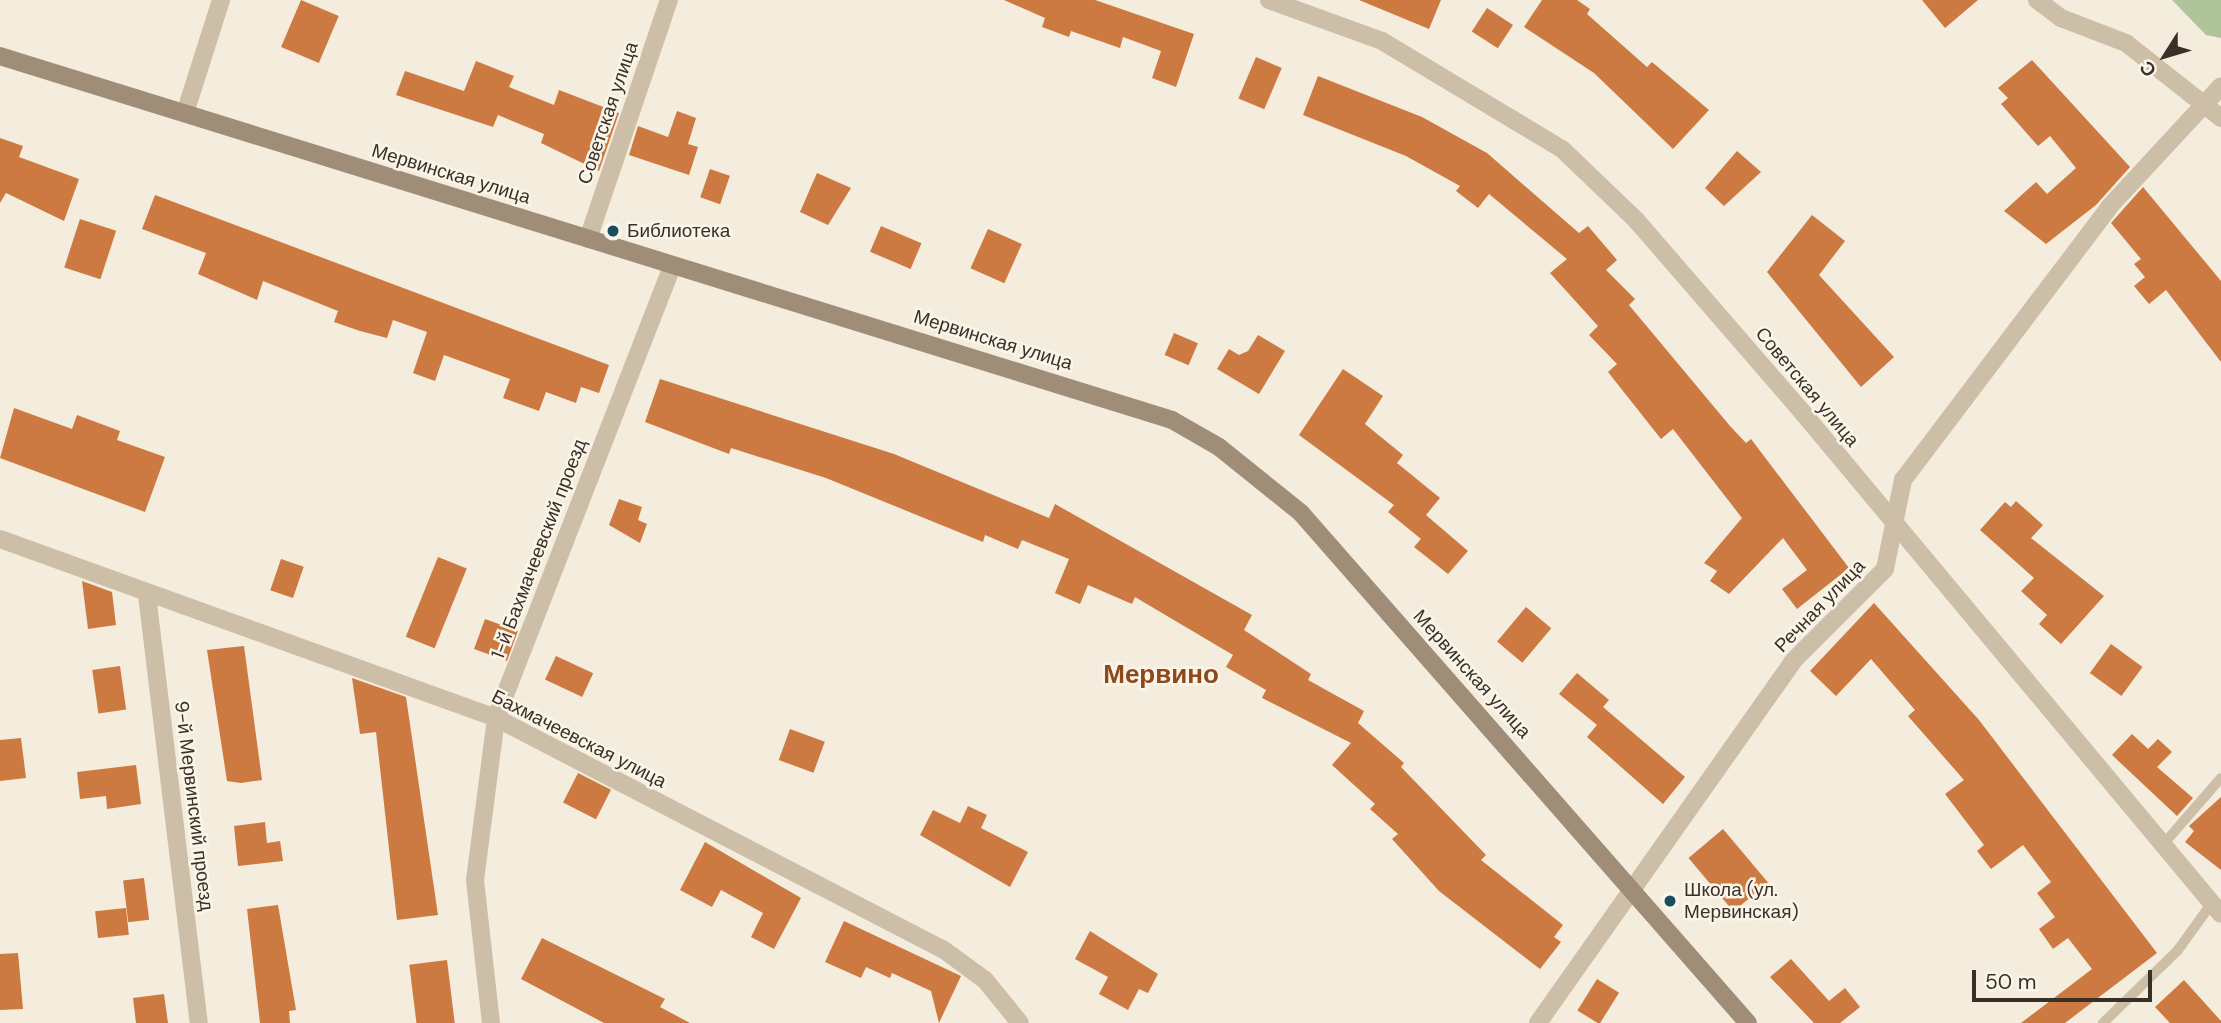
<!DOCTYPE html>
<meta charset="utf-8">
<style>
body{margin:0}
#map{position:relative;width:2221px;height:1023px;overflow:hidden;background:#f4ecdc;font-family:"DM Sans",sans-serif}
div>[style]{position:absolute}
.green>*{inset:0;background:#afc49b}
.building>*{inset:0;background:#cc7a41;transform-origin:0 0}
.lane>*{height:10px;margin:-5px;padding:0 5px;transform-origin:5px;border-radius:5px;background:#cdbea7}
.street>*{height:18px;margin:-9px;padding:0 9px;transform-origin:9px;border-radius:9px;background:#cdbea7}
.secondary>*{height:18px;margin:-9px;padding:0 9px;transform-origin:9px;border-radius:9px;background:#a08d78}
.dots>*{width:19px;height:19px;translate:-50% -50%;box-sizing:border-box;border:4px solid #fbf5e9;border-radius:50%}
span{translate:-50% -50%;white-space:nowrap;text-align:center;line-height:1.15;-webkit-text-stroke:5px #fbf5e9;paint-order:stroke}
.street-label{font-size:19px;color:#393028}
.poi-label{font-size:19px;color:#393028}
.left{translate:0 -50%;text-align:left}
.district-label{font-size:26px;color:#8c491c;font-weight:700}
.north{position:absolute;left:2130px;top:21px;width:70px;height:70px;-webkit-text-stroke:5px #fbf5e9;paint-order:stroke;rotate:233deg;font-size:19px;font-weight:700;line-height:28px;text-align:center;color:#393028}
.north::after{content:'';display:block;margin:auto;width:24px;height:32px;background:#393028;clip-path:polygon(50% 0,100% 100%,50% 72%,0 100%)}
.scale{position:absolute;left:1972px;top:970px;width:180px;height:32px;box-sizing:border-box;border:4px solid #393028;border-top:0;padding-left:9px;font-size:21px;line-height:24px;white-space:nowrap;color:#393028;-webkit-text-stroke:5px #fbf5e9;paint-order:stroke}
</style>
<div id="map">
<div class="green">
<i style="clip-path:polygon(2172px 0,2221px 0,2221px 38px,2206px 35px)"></i>
</div>
<div class="building">
<i style="left:301px;top:0;width:41px;height:51px;rotate:23deg"></i>
<i style="clip-path:polygon(1004px 0,1095px 0,1194px 34px,1176px 87px,1152px 78px,1161px 51px,1123px 37px,1120px 48px,1071px 31px,1069px 37px,1042px 27px,1045px 18px)"></i>
<i style="clip-path:polygon(1359px 0,1441px 0,1429px 29px)"></i>
<i style="clip-path:polygon(1542px 0,1577px 0,1590px 9px,1587px 14px,1647px 67px,1652px 62px,1709px 110px,1673px 149px,1594px 73px,1524px 27px)"></i>
<i style="clip-path:polygon(1922px 0,1978px 0,1945px 28px)"></i>
<i style="left:1487px;top:8px;width:31px;height:28px;rotate:33deg"></i>
<i style="left:1256px;top:57px;width:28px;height:45px;rotate:23deg"></i>
<i style="clip-path:polygon(2032px 60px,2130px 167px,2096px 205px,2046px 244px,2004px 211px,2036px 182px,2047px 194px,2076px 168px,2050px 136px,2038px 146px,2001px 104px,2008px 98px,1998px 88px)"></i>
<i style="clip-path:polygon(476px 61px,514px 76px,509px 87px,554px 105px,559px 90px,619px 113px,599px 171px,541px 143px,544px 134px,498px 115px,493px 127px,396px 95px,405px 71px,464px 91px)"></i>
<i style="clip-path:polygon(1318px 76px,1422px 117px,1487px 153px,1579px 233px,1588px 226px,1617px 260px,1606px 270px,1635px 299px,1629px 305px,1730px 426px,1746px 443px,1751px 439px,1849px 568px,1797px 609px,1782px 589px,1807px 570px,1783px 538px,1729px 594px,1710px 581px,1717px 571px,1704px 563px,1742px 518px,1673px 429px,1661px 439px,1608px 372px,1617px 364px,1589px 335px,1598px 326px,1550px 273px,1567px 259px,1489px 194px,1478px 208px,1456px 191px,1460px 186px,1406px 156px,1303px 115px)"></i>
<i style="clip-path:polygon(677px 111px,696px 118px,688px 144px,698px 147px,689px 175px,629px 155px,638px 126px,668px 137px)"></i>
<i style="clip-path:polygon(0 138px,23px 146px,19px 157px,79px 179px,64px 221px,6px 193px,0 203px)"></i>
<i style="clip-path:polygon(1737px 151px,1761px 172px,1724px 206px,1705px 188px)"></i>
<i style="left:710px;top:169px;width:21px;height:30px;rotate:19deg"></i>
<i style="clip-path:polygon(817px 173px,851px 188px,828px 225px,800px 212px)"></i>
<i style="clip-path:polygon(2143px 187px,2221px 281px,2221px 362px,2166px 290px,2149px 304px,2134px 286px,2145px 277px,2134px 264px,2141px 259px,2111px 223px)"></i>
<i style="clip-path:polygon(155px 195px,609px 365px,599px 393px,581px 387px,576px 403px,546px 392px,539px 411px,503px 398px,510px 379px,444px 355px,435px 381px,413px 373px,427px 332px,393px 320px,387px 338px,360px 331px,334px 322px,338px 311px,263px 281px,257px 300px,198px 274px,206px 253px,142px 229px)"></i>
<i style="clip-path:polygon(1812px 215px,1845px 241px,1819px 275px,1894px 357px,1861px 387px,1767px 272px)"></i>
<i style="left:80px;top:219px;width:38px;height:51px;rotate:18deg"></i>
<i style="left:881px;top:226px;width:44px;height:28px;rotate:23deg"></i>
<i style="left:988px;top:229px;width:37px;height:43px;rotate:24deg"></i>
<i style="left:1174px;top:333px;width:26px;height:24px;rotate:23deg"></i>
<i style="clip-path:polygon(1258px 335px,1285px 351px,1259px 394px,1217px 369px,1229px 349px,1239px 355px,1248px 351px)"></i>
<i style="clip-path:polygon(1343px 369px,1383px 396px,1365px 424px,1403px 455px,1397px 463px,1440px 498px,1426px 515px,1468px 551px,1448px 574px,1414px 547px,1421px 539px,1388px 512px,1394px 505px,1299px 435px)"></i>
<i style="clip-path:polygon(660px 379px,894px 454px,1049px 518px,1055px 504px,1252px 615px,1244px 630px,1311px 674px,1308px 680px,1364px 711px,1358px 723px,1404px 763px,1401px 767px,1486px 855px,1481px 860px,1563px 925px,1554px 937px,1561px 942px,1540px 969px,1439px 891px,1392px 839px,1398px 834px,1370px 809px,1375px 804px,1332px 765px,1351px 743px,1262px 698px,1266px 690px,1226px 667px,1233px 655px,1135px 597px,1132px 604px,1088px 585px,1080px 604px,1055px 593px,1069px 559px,1022px 540px,1018px 549px,985px 535px,983px 542px,826px 478px,731px 448px,729px 454px,645px 422px)"></i>
<i style="clip-path:polygon(14px 408px,72px 429px,77px 415px,120px 431px,117px 440px,165px 457px,145px 512px,0 458px)"></i>
<i style="clip-path:polygon(619px 499px,642px 507px,638px 520px,647px 524px,640px 543px,609px 525px)"></i>
<i style="clip-path:polygon(2016px 501px,2043px 525px,2031px 538px,2104px 596px,2061px 644px,2039px 624px,2047px 615px,2021px 591px,2034px 578px,1980px 530px,2005px 502px,2011px 507px)"></i>
<i style="left:438px;top:557px;width:31px;height:86px;rotate:22deg"></i>
<i style="left:281px;top:559px;width:24px;height:33px;rotate:19deg"></i>
<i style="clip-path:polygon(82px 581px,112px 592px,116px 625px,88px 629px)"></i>
<i style="clip-path:polygon(1874px 603px,1979px 720px,2157px 953px,2065px 1023px,2021px 1023px,2092px 969px,2068px 938px,2053px 949px,2039px 929px,2055px 917px,2037px 893px,2051px 882px,2023px 845px,1991px 869px,1977px 851px,1984px 845px,1945px 794px,1964px 780px,1908px 716px,1915px 710px,1871px 659px,1836px 696px,1810px 671px)"></i>
<i style="left:1526px;top:607px;width:33px;height:45px;rotate:40deg"></i>
<i style="left:485px;top:619px;width:35px;height:32px;rotate:20deg"></i>
<i style="left:2111px;top:644px;width:39px;height:36px;rotate:36deg"></i>
<i style="clip-path:polygon(244px 646px,262px 780px,241px 783px,227px 781px,207px 650px)"></i>
<i style="left:556px;top:656px;width:41px;height:26px;rotate:25deg"></i>
<i style="left:120px;top:666px;width:44px;height:28px;rotate:82deg"></i>
<i style="clip-path:polygon(1577px 673px,1609px 700px,1603px 707px,1685px 777px,1663px 804px,1587px 737px,1597px 725px,1559px 694px)"></i>
<i style="clip-path:polygon(352px 678px,406px 697px,438px 915px,397px 920px,376px 732px,360px 734px)"></i>
<i style="left:790px;top:729px;width:37px;height:33px;rotate:20deg"></i>
<i style="clip-path:polygon(2132px 734px,2148px 749px,2158px 739px,2172px 752px,2157px 767px,2193px 798px,2177px 816px,2112px 755px)"></i>
<i style="clip-path:polygon(21px 738px,26px 778px,0 781px,0 740px)"></i>
<i style="clip-path:polygon(136px 765px,141px 804px,107px 809px,106px 796px,80px 799px,77px 772px)"></i>
<i style="left:578px;top:773px;width:37px;height:33px;rotate:27deg"></i>
<i style="clip-path:polygon(2221px 797px,2221px 870px,2185px 842px,2194px 831px,2189px 826px)"></i>
<i style="clip-path:polygon(968px 806px,987px 815px,981px 828px,1028px 852px,1010px 887px,920px 835px,933px 810px,960px 823px)"></i>
<i style="clip-path:polygon(265px 822px,267px 843px,280px 841px,283px 861px,238px 866px,234px 826px)"></i>
<i style="left:1723px;top:829px;width:70px;height:45px;rotate:50deg"></i>
<i style="clip-path:polygon(705px 842px,801px 898px,774px 949px,751px 937px,763px 913px,721px 890px,712px 907px,680px 890px)"></i>
<i style="left:144px;top:878px;width:42px;height:21px;rotate:83deg"></i>
<i style="clip-path:polygon(278px 905px,296px 1010px,289px 1011px,290px 1023px,260px 1023px,247px 909px)"></i>
<i style="left:126px;top:908px;width:27px;height:31px;rotate:84deg"></i>
<i style="clip-path:polygon(844px 921px,961px 976px,939px 1023px,931px 991px,892px 973px,890px 978px,866px 967px,861px 978px,825px 962px)"></i>
<i style="clip-path:polygon(1090px 931px,1158px 974px,1148px 993px,1139px 989px,1128px 1010px,1099px 994px,1108px 977px,1075px 959px)"></i>
<i style="clip-path:polygon(542px 938px,665px 999px,660px 1007px,690px 1023px,604px 1023px,521px 979px)"></i>
<i style="clip-path:polygon(18px 953px,23px 1009px,0 1010px,0 954px)"></i>
<i style="clip-path:polygon(1791px 959px,1829px 1001px,1845px 988px,1860px 1007px,1840px 1023px,1814px 1023px,1770px 977px)"></i>
<i style="left:447px;top:960px;width:64px;height:38px;rotate:83deg"></i>
<i style="left:1597px;top:979px;width:26px;height:37px;rotate:32deg"></i>
<i style="clip-path:polygon(2184px 980px,2221px 1021px,2221px 1023px,2170px 1023px,2155px 1007px)"></i>
<i style="clip-path:polygon(164px 994px,168px 1023px,136px 1023px,133px 998px)"></i>
</div>
<div class="lane">
<i style="left:2161px;top:847px;width:91px;rotate:-49deg"></i>
<i style="left:2103px;top:1023px;width:105px;rotate:-44.2deg"></i>
<i style="left:2178px;top:950px;width:57px;rotate:-54.3deg"></i>
</div>
<div class="street">
<i style="left:1269px;top:0;width:120px;rotate:19.9deg"></i>
<i style="left:1382px;top:41px;width:210px;rotate:31deg"></i>
<i style="left:1562px;top:149px;width:103px;rotate:43.8deg"></i>
<i style="left:1636px;top:220px;width:255px;rotate:49.1deg"></i>
<i style="left:1803px;top:413px;width:652px;rotate:50.16deg"></i>
<i style="left:2037px;top:0;width:30px;rotate:37deg"></i>
<i style="left:2061px;top:18px;width:70px;rotate:21deg"></i>
<i style="left:2126px;top:43px;width:121px;rotate:38.3deg"></i>
<i style="left:185px;top:113px;width:119px;rotate:-72.3deg"></i>
<i style="left:588px;top:239px;width:252px;rotate:-71.3deg"></i>
<i style="left:0;top:539px;width:527px;rotate:19.84deg"></i>
<i style="left:496px;top:718px;width:505px;rotate:27.38deg"></i>
<i style="left:944px;top:950px;width:51px;rotate:36.2deg"></i>
<i style="left:985px;top:980px;width:55px;rotate:50.9deg"></i>
<i style="left:147px;top:595px;width:431px;rotate:83.1deg"></i>
<i style="left:491px;top:1023px;width:144px;rotate:-96.4deg"></i>
<i style="left:475px;top:880px;width:163px;rotate:-82.6deg"></i>
<i style="left:496px;top:718px;width:485px;rotate:-68.7deg"></i>
<i style="left:1538px;top:1023px;width:443px;rotate:-54.8deg"></i>
<i style="left:1793px;top:661px;width:130px;rotate:-45deg"></i>
<i style="left:1885px;top:569px;width:91px;rotate:-78.6deg"></i>
<i style="left:1903px;top:480px;width:343px;rotate:-52.9deg"></i>
<i style="left:2110px;top:206px;width:163px;rotate:-47.2deg"></i>
</div>
<div class="secondary">
<i style="left:0;top:56px;width:1227px;rotate:17.25deg"></i>
<i style="left:1172px;top:420px;width:54px;rotate:29.9deg"></i>
<i style="left:1219px;top:447px;width:105px;rotate:38.8deg"></i>
<i style="left:1301px;top:513px;width:678px;rotate:48.77deg"></i>
</div>
<div class="dots">
<i style="left:613px;top:231px;background:#1b4e5d"></i>
<i style="left:1670px;top:901px;background:#1b4e5d"></i>
</div>
<div class="street-label">
<span style="left:608px;top:113px;rotate:-71deg">Советская улица</span>
<span style="left:451px;top:174px;rotate:17deg">Мервинская улица</span>
<span style="left:993px;top:340px;rotate:17deg">Мервинская улица</span>
<span style="left:1807px;top:387px;rotate:50deg">Советская улица</span>
<span style="left:539px;top:549px;rotate:-69deg">1-й Бахмачеевский проезд</span>
<span style="left:1820px;top:606px;rotate:-46deg">Речная улица</span>
<span style="left:1472px;top:674px;rotate:48deg">Мервинская улица</span>
<span style="left:579px;top:739px;rotate:27deg">Бахмачеевская улица</span>
<span style="left:194px;top:806px;rotate:83deg">9-й Мервинский проезд</span>
</div>
<div class="poi-label">
<span class="left" style="left:627px;top:231px">Библиотека</span>
<span class="left" style="left:1684px;top:901px">Школа (ул.<br>Мервинская)</span>
</div>
<div class="district-label">
<span style="left:1161px;top:675px">Мервино</span>
</div>
<div class="north">С</div>
<div class="scale">50 m</div>
</div>
